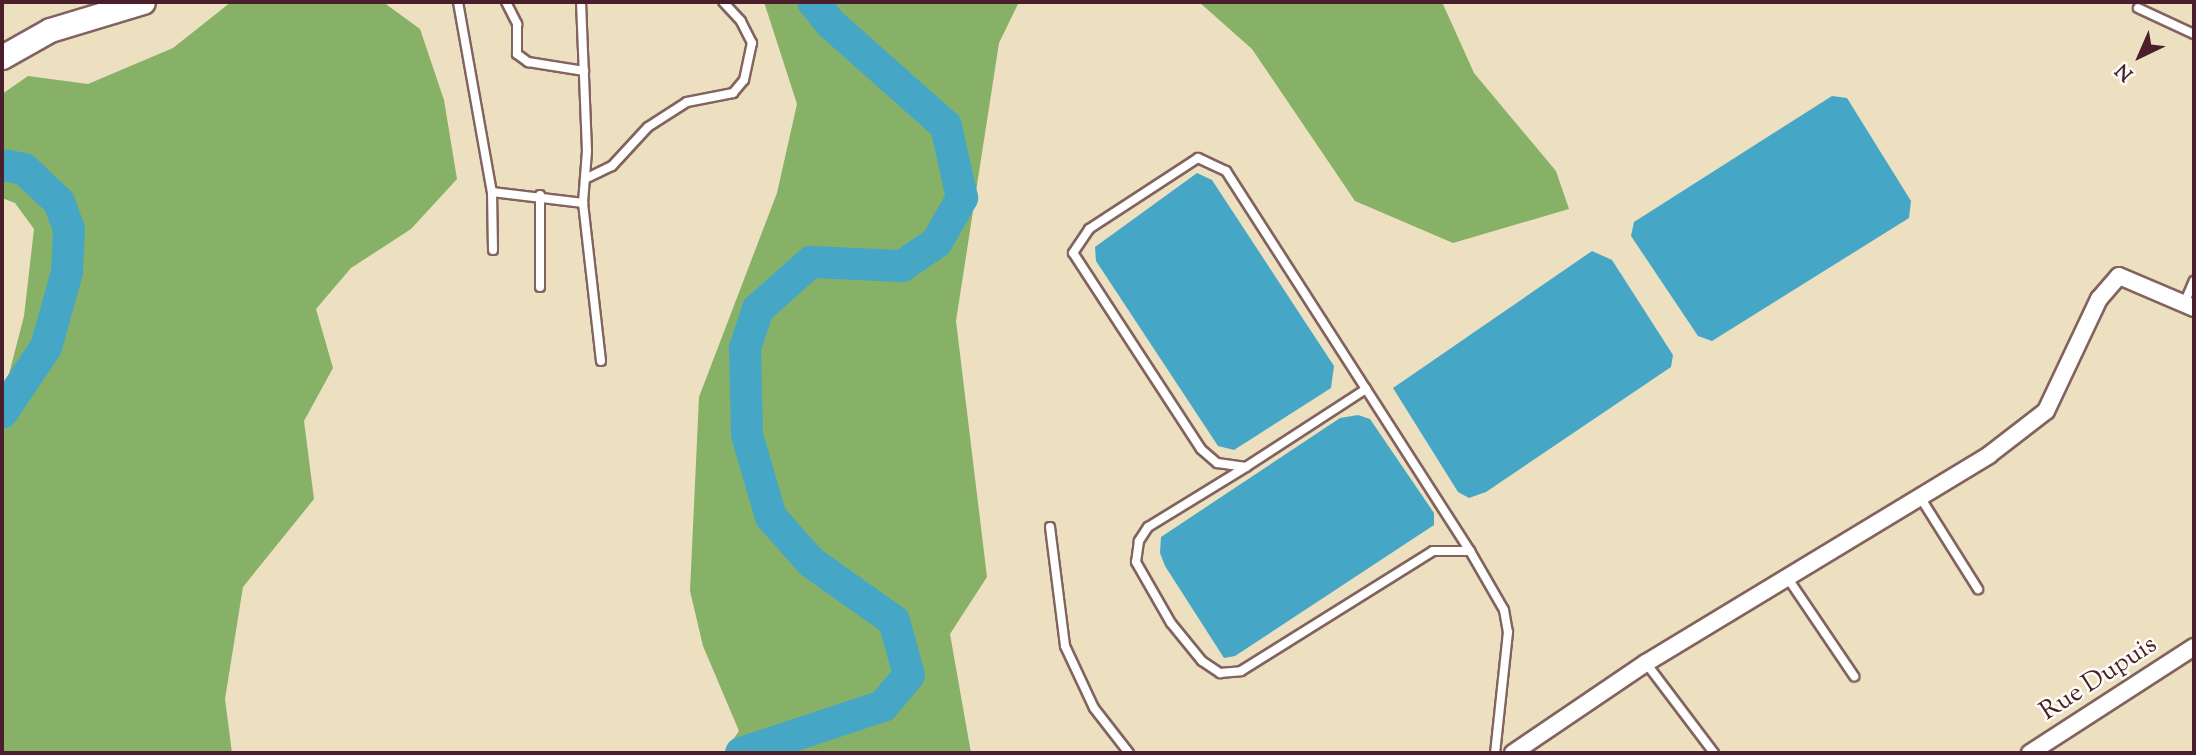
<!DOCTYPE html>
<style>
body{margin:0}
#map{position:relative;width:2196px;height:755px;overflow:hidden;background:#ece0c0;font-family:"Sorts Mill Goudy",serif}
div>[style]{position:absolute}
.forest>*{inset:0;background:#88b168}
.water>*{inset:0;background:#46a6c6}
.river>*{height:32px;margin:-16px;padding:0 16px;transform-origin:16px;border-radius:16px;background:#46a6c6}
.roads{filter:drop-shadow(2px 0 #83635f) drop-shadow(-2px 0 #83635f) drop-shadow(0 2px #83635f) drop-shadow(0 -2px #83635f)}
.service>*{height:8px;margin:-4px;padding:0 4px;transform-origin:4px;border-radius:4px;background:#fff}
.minor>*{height:16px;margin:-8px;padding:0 8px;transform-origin:8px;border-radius:8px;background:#fff}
.secondary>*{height:23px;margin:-11.5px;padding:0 11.5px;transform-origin:11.5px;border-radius:11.5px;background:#fff}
span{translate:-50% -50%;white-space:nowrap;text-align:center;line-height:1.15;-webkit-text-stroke:5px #fdfcf7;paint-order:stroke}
.street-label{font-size:26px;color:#4a1f2b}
.frame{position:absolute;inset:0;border:4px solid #4a1f2b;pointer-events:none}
.north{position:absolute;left:2105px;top:21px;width:70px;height:70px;-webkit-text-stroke:5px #fdfcf7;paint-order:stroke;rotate:224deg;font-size:19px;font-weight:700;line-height:28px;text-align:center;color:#4a1f2b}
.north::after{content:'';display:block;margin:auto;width:24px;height:32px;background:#4a1f2b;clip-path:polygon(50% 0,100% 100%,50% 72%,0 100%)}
</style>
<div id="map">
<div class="forest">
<i style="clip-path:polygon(231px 2px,383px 2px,420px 29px,444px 100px,457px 179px,411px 229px,351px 268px,316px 309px,333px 368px,304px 421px,314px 499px,243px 587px,225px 699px,232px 753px,2px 753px,2px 401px,24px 316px,34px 229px,15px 203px,2px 198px,2px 94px,28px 76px,88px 84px,173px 48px)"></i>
<i style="clip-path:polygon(764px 2px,1019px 2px,999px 43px,956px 321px,987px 577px,950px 634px,971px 753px,724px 753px,739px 731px,703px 646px,690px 591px,699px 397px,777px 193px,797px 104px)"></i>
<i style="clip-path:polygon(1199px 2px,1442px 2px,1474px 73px,1556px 171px,1569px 209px,1453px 243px,1355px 201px,1252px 49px)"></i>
</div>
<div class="water">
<i style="clip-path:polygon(1832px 96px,1847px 98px,1911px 201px,1909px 218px,1712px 341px,1698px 336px,1631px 236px,1634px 222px)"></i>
<i style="clip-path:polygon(1197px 173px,1212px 180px,1334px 366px,1331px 388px,1234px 450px,1218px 446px,1096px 261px,1095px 247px)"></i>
<i style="clip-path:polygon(1592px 251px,1612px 260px,1673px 355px,1671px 367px,1486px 492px,1469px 498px,1458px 492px,1393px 388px)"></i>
<i style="clip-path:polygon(1358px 415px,1370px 419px,1434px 513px,1434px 525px,1235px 656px,1224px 658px,1165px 566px,1160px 553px,1161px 537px,1340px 418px)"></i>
</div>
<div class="river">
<i style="left:2px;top:165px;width:22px;rotate:10deg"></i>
<i style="left:24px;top:169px;width:48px;rotate:43.3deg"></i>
<i style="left:59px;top:202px;width:29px;rotate:70deg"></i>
<i style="left:69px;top:229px;width:43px;rotate:92.7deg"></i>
<i style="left:67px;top:272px;width:78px;rotate:105.6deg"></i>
<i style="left:46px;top:347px;width:79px;rotate:123.7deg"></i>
<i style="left:741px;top:753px;width:150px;rotate:-18.3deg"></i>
<i style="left:883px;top:706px;width:40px;rotate:-50deg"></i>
<i style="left:909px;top:675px;width:56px;rotate:-105.5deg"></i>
<i style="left:894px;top:621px;width:102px;rotate:-144.6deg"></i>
<i style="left:811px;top:562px;width:60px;rotate:-131.6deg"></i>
<i style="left:771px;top:517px;width:85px;rotate:-106.3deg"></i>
<i style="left:747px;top:435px;width:87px;rotate:-91.3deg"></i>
<i style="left:745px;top:348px;width:41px;rotate:-71.6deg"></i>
<i style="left:758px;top:309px;width:71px;rotate:-41.6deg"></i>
<i style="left:811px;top:262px;width:91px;rotate:2.5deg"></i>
<i style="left:902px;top:266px;width:42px;rotate:-34.4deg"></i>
<i style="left:937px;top:242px;width:51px;rotate:-60.4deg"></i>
<i style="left:962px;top:198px;width:74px;rotate:-102.5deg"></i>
<i style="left:946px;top:126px;width:154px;rotate:-138.4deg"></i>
<i style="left:831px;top:24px;width:28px;rotate:-129deg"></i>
</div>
<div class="roads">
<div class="service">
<i style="left:458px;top:2px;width:193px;rotate:79.9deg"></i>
<i style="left:492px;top:192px;width:92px;rotate:6.9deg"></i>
<i style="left:583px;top:203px;width:52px;rotate:-85.6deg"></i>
<i style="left:587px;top:151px;width:149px;rotate:-92.3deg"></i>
<i style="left:506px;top:2px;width:25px;rotate:63deg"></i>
<i style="left:517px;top:24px;width:30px;rotate:90deg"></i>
<i style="left:517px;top:54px;width:14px;rotate:36deg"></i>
<i style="left:528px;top:62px;width:57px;rotate:9.1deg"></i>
<i style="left:2138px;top:8px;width:62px;rotate:24.9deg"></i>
<i style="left:585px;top:179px;width:30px;rotate:-26deg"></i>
<i style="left:612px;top:166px;width:53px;rotate:-47.3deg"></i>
<i style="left:648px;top:127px;width:46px;rotate:-32.7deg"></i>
<i style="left:687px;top:102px;width:47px;rotate:-11.1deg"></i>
<i style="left:733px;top:93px;width:17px;rotate:-50deg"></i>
<i style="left:744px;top:80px;width:38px;rotate:-78deg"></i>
<i style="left:752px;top:43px;width:25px;rotate:-117deg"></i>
<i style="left:741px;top:21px;width:26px;rotate:-133deg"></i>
<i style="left:492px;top:192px;width:58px;rotate:89deg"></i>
<i style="left:540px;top:195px;width:92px;rotate:90deg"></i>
<i style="left:583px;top:203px;width:159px;rotate:83.5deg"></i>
<i style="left:2184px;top:304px;width:25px;rotate:-67deg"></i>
<i style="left:1366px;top:389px;width:143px;rotate:147deg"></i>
<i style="left:1246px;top:467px;width:29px;rotate:-172deg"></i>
<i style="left:1217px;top:463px;width:21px;rotate:-139deg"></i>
<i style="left:1201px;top:449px;width:234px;rotate:-123.1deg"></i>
<i style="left:1073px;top:253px;width:29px;rotate:-56deg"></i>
<i style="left:1089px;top:229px;width:130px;rotate:-33.1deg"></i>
<i style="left:1198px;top:158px;width:31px;rotate:25deg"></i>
<i style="left:1226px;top:171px;width:259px;rotate:57.3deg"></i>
<i style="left:1366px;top:389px;width:193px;rotate:57.3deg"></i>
<i style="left:1246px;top:467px;width:115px;rotate:148.5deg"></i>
<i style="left:1148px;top:527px;width:17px;rotate:123deg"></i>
<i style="left:1139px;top:541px;width:21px;rotate:98deg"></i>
<i style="left:1136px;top:562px;width:70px;rotate:60.2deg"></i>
<i style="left:1171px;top:623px;width:49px;rotate:50.8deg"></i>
<i style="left:1202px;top:661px;width:22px;rotate:34deg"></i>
<i style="left:1220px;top:673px;width:21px;rotate:-5deg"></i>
<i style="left:1241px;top:671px;width:226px;rotate:-32deg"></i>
<i style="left:1433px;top:551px;width:37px"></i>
<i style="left:1470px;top:551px;width:68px;rotate:60deg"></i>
<i style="left:1504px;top:610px;width:22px;rotate:80deg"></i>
<i style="left:1508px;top:632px;width:122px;rotate:96.1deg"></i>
<i style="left:1920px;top:497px;width:109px;rotate:57.8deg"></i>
<i style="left:1050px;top:527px;width:120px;rotate:82.8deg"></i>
<i style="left:1065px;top:646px;width:68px;rotate:64.9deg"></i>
<i style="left:1094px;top:708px;width:57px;rotate:52.1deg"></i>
<i style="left:1787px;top:577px;width:120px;rotate:55.9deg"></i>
<i style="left:1646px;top:663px;width:113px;rotate:52.9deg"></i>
</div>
<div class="minor">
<i style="left:1513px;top:753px;width:161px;rotate:-34.1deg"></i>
<i style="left:1646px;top:663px;width:401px;rotate:-31.2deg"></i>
<i style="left:1989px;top:455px;width:72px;rotate:-37.7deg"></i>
<i style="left:2046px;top:411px;width:124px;rotate:-64.7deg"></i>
<i style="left:2099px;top:299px;width:30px;rotate:-49deg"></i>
<i style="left:2119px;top:276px;width:82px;rotate:23.1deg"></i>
<i style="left:2030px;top:753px;width:195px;rotate:-32.9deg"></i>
</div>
<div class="secondary">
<i style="left:2px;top:57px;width:55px;rotate:-29.4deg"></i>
<i style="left:50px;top:30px;width:97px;rotate:-16.8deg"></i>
</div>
</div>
<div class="street-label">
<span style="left:2099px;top:679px;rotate:-33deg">Rue Dupuis</span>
</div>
<div class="frame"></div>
<div class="north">N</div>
</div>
